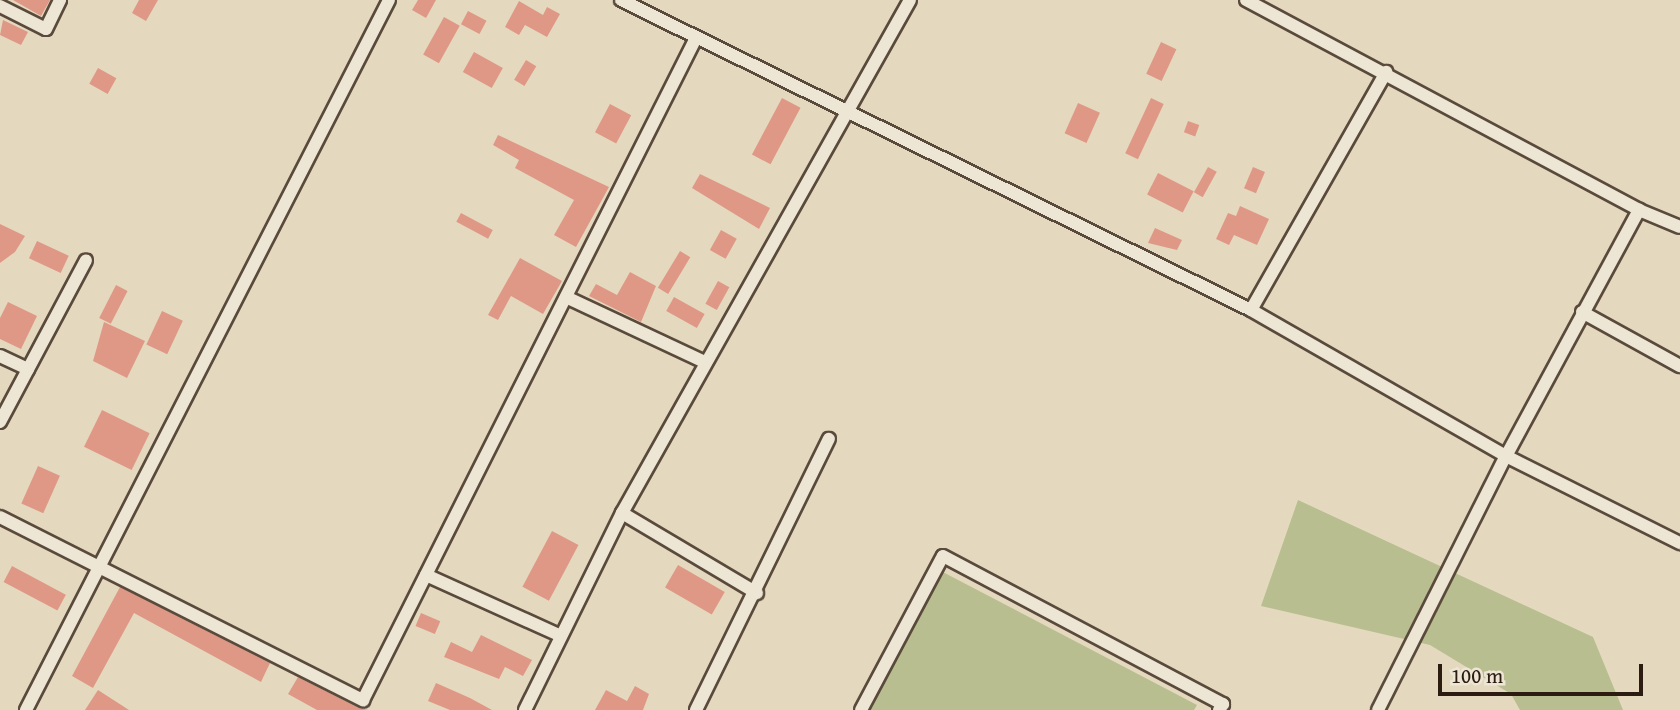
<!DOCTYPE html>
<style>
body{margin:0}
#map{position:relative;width:1680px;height:710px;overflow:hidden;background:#e4d9be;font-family:"Gentium Book Plus",serif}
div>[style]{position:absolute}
.green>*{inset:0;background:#b8be8f}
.building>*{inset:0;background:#e09886;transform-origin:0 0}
.roads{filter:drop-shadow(2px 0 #5a4a3c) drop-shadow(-2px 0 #5a4a3c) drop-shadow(0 2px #5a4a3c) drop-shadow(0 -2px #5a4a3c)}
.minor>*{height:12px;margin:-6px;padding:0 6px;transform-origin:6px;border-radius:6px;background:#ede6d5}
span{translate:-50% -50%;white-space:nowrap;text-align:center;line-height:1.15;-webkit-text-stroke:5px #ede6d5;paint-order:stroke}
.scale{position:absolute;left:1438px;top:664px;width:205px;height:32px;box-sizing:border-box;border:4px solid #2c1b10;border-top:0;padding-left:9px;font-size:21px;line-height:24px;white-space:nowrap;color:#2c1b10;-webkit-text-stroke:5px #ede6d5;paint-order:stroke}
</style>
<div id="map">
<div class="green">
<i style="clip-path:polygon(1298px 500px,1593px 637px,1623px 710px,1520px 710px,1511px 694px,1430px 645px,1261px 606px)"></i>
<i style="clip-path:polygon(939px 570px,1197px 705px,1194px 710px,865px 710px)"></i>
</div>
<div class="building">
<i style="clip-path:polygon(13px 0,50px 0,41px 16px)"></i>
<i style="clip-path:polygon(139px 0,158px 0,146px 21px,132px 13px)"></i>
<i style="clip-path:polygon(418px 0,436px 0,426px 18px,412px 10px)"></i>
<i style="clip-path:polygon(519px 1px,543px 15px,547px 7px,560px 14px,547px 37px,525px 25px,519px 35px,505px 27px)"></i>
<i style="left:468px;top:11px;width:21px;height:15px;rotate:28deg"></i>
<i style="left:444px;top:17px;width:18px;height:43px;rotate:29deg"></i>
<i style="clip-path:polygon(3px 20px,28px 32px,21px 45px,0 35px)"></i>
<i style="left:1161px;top:42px;width:17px;height:35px;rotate:25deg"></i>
<i style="left:474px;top:52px;width:33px;height:23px;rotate:29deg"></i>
<i style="left:526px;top:60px;width:12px;height:23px;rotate:31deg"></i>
<i style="left:98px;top:68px;width:21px;height:18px;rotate:29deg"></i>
<i style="left:782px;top:98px;width:21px;height:64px;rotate:28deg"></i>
<i style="left:1151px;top:98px;width:14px;height:61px;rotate:25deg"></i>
<i style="left:1078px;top:103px;width:24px;height:33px;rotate:24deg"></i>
<i style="left:610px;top:104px;width:24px;height:32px;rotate:28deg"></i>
<i style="left:1188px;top:121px;width:12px;height:12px;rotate:20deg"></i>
<i style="clip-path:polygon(498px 135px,609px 187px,576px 247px,554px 235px,574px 200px,515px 168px,519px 160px,493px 145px)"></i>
<i style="left:1208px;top:167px;width:10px;height:29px;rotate:29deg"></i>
<i style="left:1253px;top:167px;width:13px;height:23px;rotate:23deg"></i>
<i style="left:1158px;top:173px;width:40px;height:24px;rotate:27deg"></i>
<i style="clip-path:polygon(700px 174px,770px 208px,759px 229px,692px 188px)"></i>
<i style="clip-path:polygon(1240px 206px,1269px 219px,1257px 245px,1234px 235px,1229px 245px,1216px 239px,1228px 213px,1236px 216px)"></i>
<i style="left:461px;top:213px;width:36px;height:10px;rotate:28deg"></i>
<i style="clip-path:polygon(0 224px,25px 236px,15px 252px,0 263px)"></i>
<i style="clip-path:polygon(1155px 228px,1182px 240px,1177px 250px,1148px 243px)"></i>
<i style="left:721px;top:230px;width:18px;height:23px;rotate:29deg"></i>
<i style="left:37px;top:241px;width:35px;height:19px;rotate:25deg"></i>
<i style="left:680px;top:251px;width:12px;height:43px;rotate:31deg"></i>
<i style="clip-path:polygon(520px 258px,562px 281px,543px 314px,511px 296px,498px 320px,488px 315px)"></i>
<i style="clip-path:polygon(630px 272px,656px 286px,641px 322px,589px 296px,596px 284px,617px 295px)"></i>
<i style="left:718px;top:281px;width:13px;height:26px;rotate:29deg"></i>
<i style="left:116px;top:285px;width:13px;height:37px;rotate:27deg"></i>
<i style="left:674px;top:297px;width:35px;height:16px;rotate:29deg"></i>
<i style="clip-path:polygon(8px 302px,37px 316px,21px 349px,0 339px,0 318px)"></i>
<i style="left:162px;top:311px;width:23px;height:37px;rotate:25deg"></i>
<i style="clip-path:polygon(104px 322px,145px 341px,127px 378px,93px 361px)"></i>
<i style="left:102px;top:410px;width:53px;height:41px;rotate:26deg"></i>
<i style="left:38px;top:466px;width:24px;height:41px;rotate:24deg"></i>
<i style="left:552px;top:531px;width:30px;height:63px;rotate:28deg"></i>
<i style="left:678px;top:565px;width:54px;height:26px;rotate:30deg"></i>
<i style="left:12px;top:566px;width:61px;height:18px;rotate:28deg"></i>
<i style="clip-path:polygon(120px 587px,270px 663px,261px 682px,134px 613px,93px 688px,72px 676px)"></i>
<i style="left:421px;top:613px;width:21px;height:14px;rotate:23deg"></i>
<i style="clip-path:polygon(481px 635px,532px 660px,523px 676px,505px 667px,499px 679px,444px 657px,451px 642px,472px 652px)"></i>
<i style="clip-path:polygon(298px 677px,359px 708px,368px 710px,317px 710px,288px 694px)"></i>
<i style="clip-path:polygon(436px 683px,470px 698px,492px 710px,450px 710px,428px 701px)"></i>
<i style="clip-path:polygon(635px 686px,649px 694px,643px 710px,595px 710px,606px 690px,627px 701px)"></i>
<i style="clip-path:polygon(98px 690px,129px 710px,85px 710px)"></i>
</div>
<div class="roads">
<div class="minor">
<i style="left:621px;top:0;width:702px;rotate:26.2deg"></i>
<i style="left:1251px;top:310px;width:294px;rotate:29.8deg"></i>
<i style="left:1506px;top:456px;width:195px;rotate:26.6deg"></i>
<i style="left:1246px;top:0;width:446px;rotate:28.1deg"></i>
<i style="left:1639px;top:210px;width:44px;rotate:22.5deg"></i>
<i style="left:0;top:6px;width:51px;rotate:26.6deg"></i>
<i style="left:46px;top:29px;width:32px;rotate:-64deg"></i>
<i style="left:566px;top:297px;width:153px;rotate:25.1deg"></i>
<i style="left:1251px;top:310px;width:274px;rotate:-60.4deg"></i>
<i style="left:1582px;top:312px;width:112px;rotate:28.9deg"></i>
<i style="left:0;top:356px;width:31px;rotate:25deg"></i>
<i style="left:0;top:422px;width:183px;rotate:-62deg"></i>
<i style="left:622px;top:513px;width:157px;rotate:30.7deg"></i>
<i style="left:0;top:517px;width:407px;rotate:26.8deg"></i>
<i style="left:363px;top:700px;width:739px;rotate:-63.3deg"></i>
<i style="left:426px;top:575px;width:148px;rotate:24.3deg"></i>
<i style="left:26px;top:710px;width:797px;rotate:-62.92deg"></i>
<i style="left:525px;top:710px;width:220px;rotate:-63.8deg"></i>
<i style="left:622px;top:513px;width:588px;rotate:-60.69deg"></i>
<i style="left:696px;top:710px;width:302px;rotate:-63.9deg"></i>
<i style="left:861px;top:710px;width:174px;rotate:-62deg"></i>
<i style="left:943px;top:556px;width:317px;rotate:27.9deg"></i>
<i style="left:1223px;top:704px;width:7px;rotate:124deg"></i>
<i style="left:1378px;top:710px;width:284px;rotate:-63.3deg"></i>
<i style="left:1506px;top:456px;width:280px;rotate:-61.6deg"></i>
</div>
</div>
<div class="scale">100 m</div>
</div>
